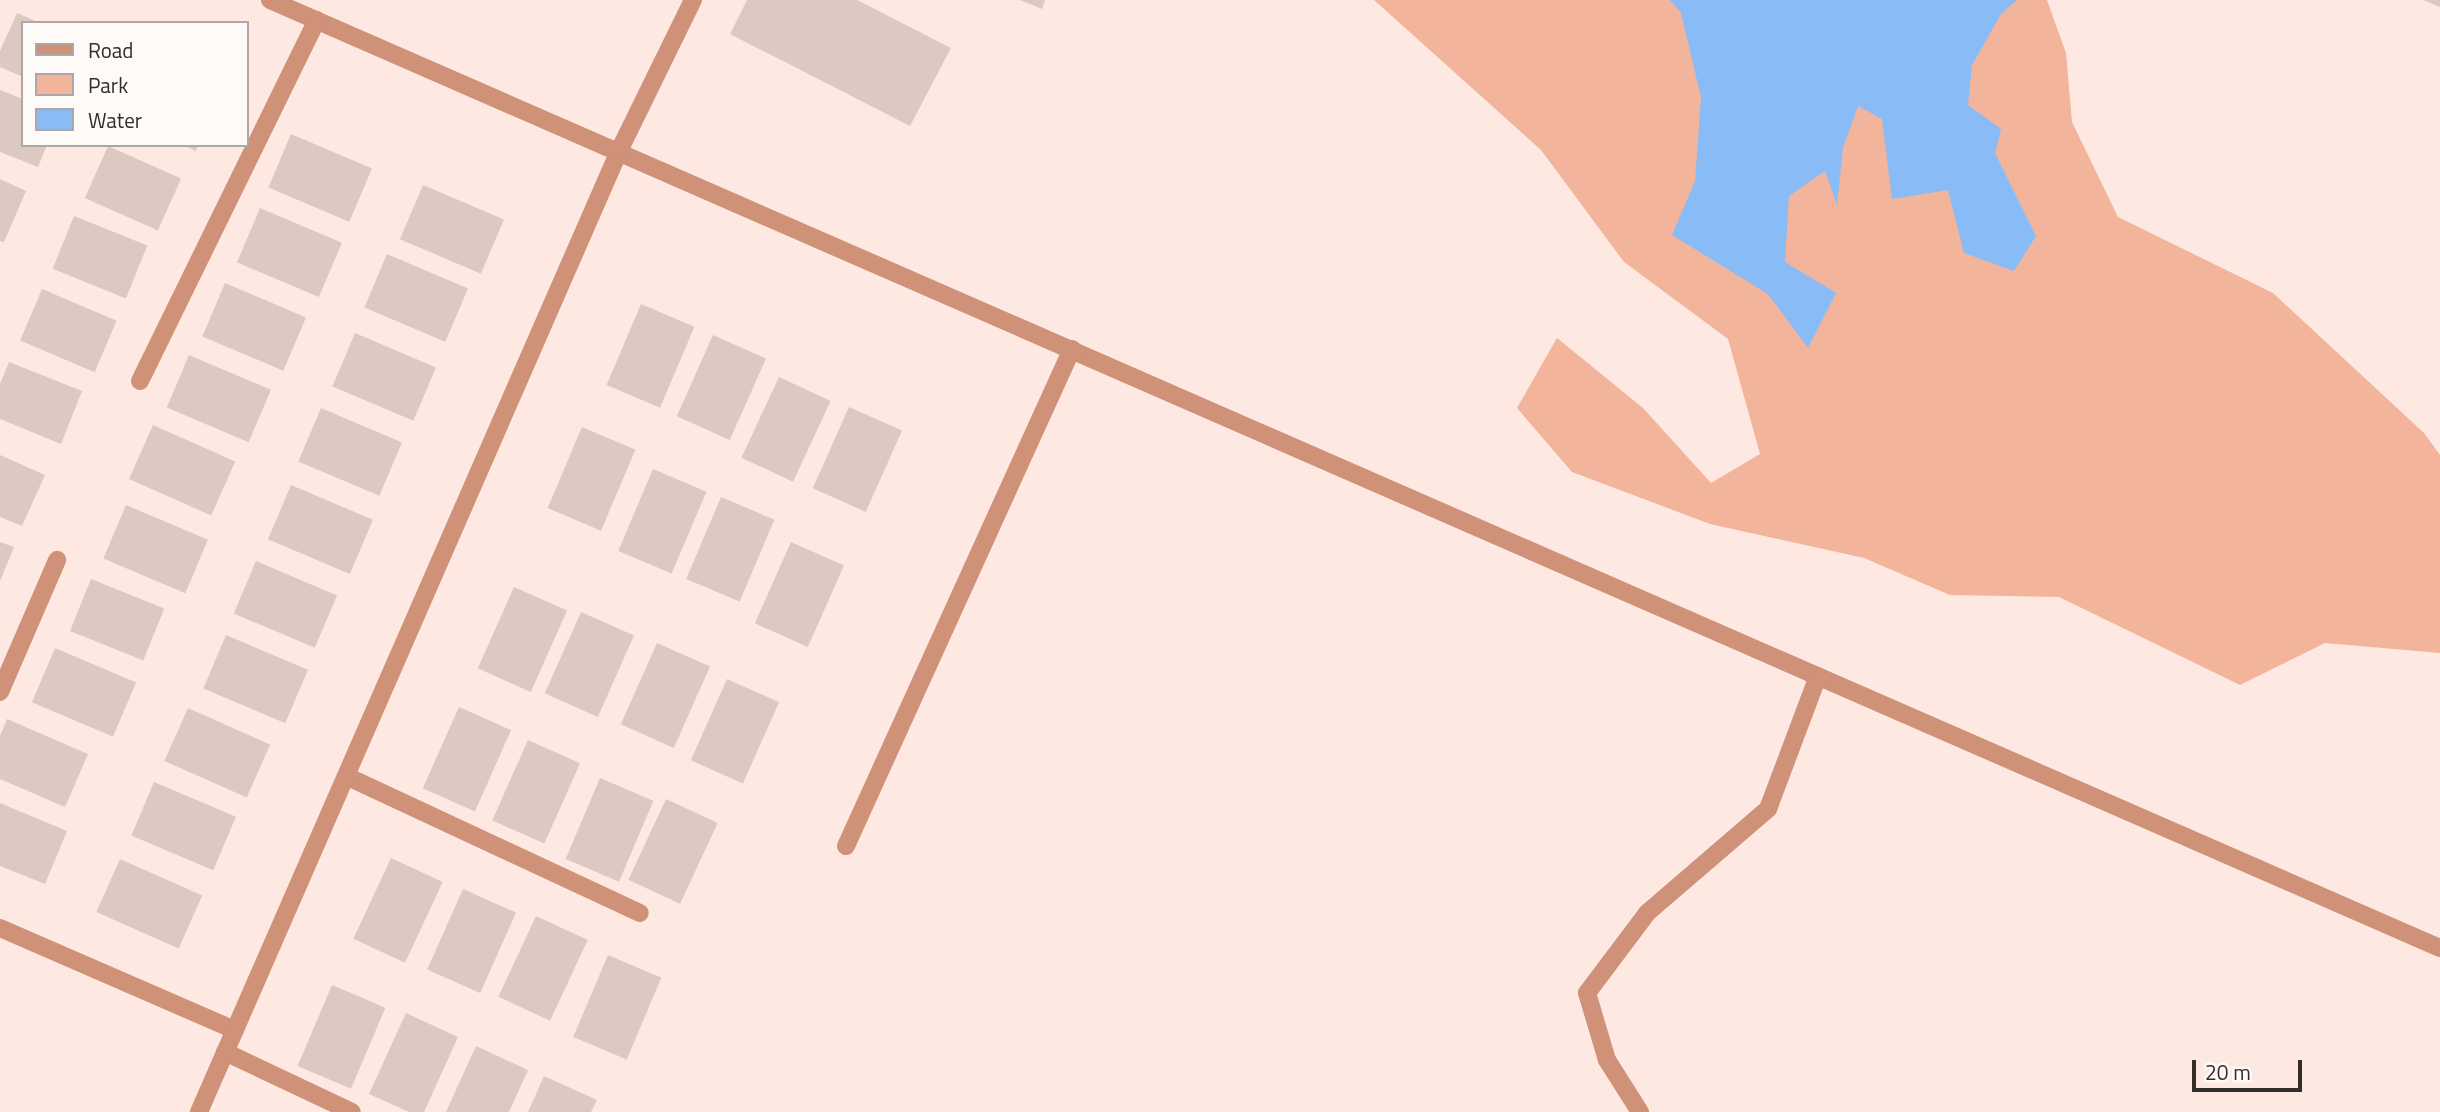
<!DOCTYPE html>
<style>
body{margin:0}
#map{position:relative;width:2440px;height:1112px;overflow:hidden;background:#fde9e1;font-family:"Titillium Web",sans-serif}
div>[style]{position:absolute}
.green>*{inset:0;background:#f2b49a}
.water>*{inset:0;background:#89bbf6}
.building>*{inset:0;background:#dcc9c1;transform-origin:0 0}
.minor>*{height:18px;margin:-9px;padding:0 9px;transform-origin:9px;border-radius:9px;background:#cf9278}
span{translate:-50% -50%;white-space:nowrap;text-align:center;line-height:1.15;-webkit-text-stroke:5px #fefaf8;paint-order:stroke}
.legend{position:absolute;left:21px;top:21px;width:228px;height:126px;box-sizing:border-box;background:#fefaf8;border:2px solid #ada8a6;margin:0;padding:9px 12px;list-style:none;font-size:21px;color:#342d2a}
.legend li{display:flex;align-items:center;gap:14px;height:35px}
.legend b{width:35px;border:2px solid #ada8a6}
.scale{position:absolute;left:2192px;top:1060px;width:110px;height:32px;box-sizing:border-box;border:4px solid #342d2a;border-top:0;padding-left:9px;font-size:21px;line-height:24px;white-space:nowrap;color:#342d2a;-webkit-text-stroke:5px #fefaf8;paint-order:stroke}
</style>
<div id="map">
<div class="green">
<i style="clip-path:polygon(1374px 0,2047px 0,2066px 53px,2072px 122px,2118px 217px,2273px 293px,2424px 433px,2440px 455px,2440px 653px,2325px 643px,2240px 685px,2059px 597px,1950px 595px,1864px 558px,1710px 524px,1572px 472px,1517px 408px,1557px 338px,1643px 408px,1711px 483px,1760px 454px,1728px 339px,1624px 262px,1541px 150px)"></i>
</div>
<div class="water">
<i style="clip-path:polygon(1670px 0,2017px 0,2001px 14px,1972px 65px,1968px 105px,2001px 129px,1995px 153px,2036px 236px,2014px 271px,1964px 253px,1948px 190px,1892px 199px,1882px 119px,1858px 106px,1843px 148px,1837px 205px,1825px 171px,1789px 196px,1785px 262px,1836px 293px,1808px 348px,1768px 294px,1672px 235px,1695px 181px,1701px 97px,1681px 13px)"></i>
</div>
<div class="building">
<i style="clip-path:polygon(747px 0,857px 0,951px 48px,910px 126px,730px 34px)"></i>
<i style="clip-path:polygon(1020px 0,1045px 0,1042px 9px)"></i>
<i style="clip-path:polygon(2423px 0,2440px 0,2440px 7px)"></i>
<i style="clip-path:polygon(17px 13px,40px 23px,23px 23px,23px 77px,0 67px,0 51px)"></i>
<i style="clip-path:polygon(0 90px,23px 99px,23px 145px,47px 145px,38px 167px,0 152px)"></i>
<i style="left:291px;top:134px;width:88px;height:58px;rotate:23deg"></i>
<i style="clip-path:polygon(182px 145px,198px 145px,196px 151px)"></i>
<i style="left:108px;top:146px;width:80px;height:57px;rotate:24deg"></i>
<i style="clip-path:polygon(0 179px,26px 191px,4px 242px,0 241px)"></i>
<i style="left:423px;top:185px;width:88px;height:59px;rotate:23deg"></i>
<i style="left:260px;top:208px;width:89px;height:59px;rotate:23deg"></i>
<i style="left:74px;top:216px;width:79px;height:57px;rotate:22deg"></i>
<i style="left:387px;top:254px;width:88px;height:58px;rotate:23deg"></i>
<i style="left:225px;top:283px;width:88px;height:58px;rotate:23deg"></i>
<i style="left:42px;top:289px;width:81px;height:56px;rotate:23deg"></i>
<i style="left:641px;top:304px;width:58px;height:88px;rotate:23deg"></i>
<i style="left:355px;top:333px;width:88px;height:58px;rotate:23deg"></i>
<i style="left:713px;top:335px;width:58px;height:89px;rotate:24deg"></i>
<i style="left:189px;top:355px;width:89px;height:57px;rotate:23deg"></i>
<i style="clip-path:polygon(9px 362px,82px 391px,61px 444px,0 419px,0 384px)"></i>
<i style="left:779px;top:377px;width:57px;height:89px;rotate:25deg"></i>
<i style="left:849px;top:407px;width:58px;height:89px;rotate:24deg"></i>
<i style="left:321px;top:408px;width:88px;height:58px;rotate:23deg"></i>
<i style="left:153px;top:425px;width:90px;height:59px;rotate:24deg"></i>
<i style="left:582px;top:427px;width:58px;height:88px;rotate:23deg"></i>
<i style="clip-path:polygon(0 455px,45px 475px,22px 526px,0 517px)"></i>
<i style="left:653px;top:469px;width:58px;height:89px;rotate:23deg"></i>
<i style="left:291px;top:485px;width:89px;height:59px;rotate:23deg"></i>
<i style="left:721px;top:497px;width:58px;height:89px;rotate:23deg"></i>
<i style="left:126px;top:505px;width:89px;height:58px;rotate:23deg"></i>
<i style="clip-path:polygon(0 542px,14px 547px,0 581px)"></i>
<i style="left:791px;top:542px;width:58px;height:89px;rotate:24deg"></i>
<i style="left:256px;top:561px;width:88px;height:57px;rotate:23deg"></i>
<i style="left:91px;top:579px;width:79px;height:56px;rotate:22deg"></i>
<i style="left:514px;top:587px;width:58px;height:89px;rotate:24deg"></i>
<i style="left:581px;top:612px;width:58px;height:89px;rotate:24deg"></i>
<i style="left:226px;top:635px;width:89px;height:58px;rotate:23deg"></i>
<i style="left:657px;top:643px;width:58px;height:89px;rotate:24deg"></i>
<i style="left:55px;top:648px;width:88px;height:59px;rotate:23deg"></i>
<i style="left:727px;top:679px;width:57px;height:89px;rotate:24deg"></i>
<i style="left:459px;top:707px;width:57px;height:89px;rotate:24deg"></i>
<i style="left:188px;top:708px;width:90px;height:58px;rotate:24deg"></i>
<i style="clip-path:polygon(7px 719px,88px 754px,65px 807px,0 779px,0 736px)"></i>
<i style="left:528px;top:740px;width:57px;height:88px;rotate:24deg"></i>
<i style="left:600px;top:778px;width:58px;height:88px;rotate:23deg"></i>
<i style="left:154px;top:782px;width:89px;height:58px;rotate:23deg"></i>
<i style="left:666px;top:799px;width:57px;height:89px;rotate:25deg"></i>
<i style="clip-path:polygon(0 803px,67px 831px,45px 884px,0 866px)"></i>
<i style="left:391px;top:858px;width:57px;height:89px;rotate:25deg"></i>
<i style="left:120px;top:859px;width:90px;height:58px;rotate:24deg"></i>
<i style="left:463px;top:889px;width:58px;height:88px;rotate:24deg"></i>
<i style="left:536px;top:916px;width:57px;height:89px;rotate:25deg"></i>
<i style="left:608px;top:955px;width:58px;height:89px;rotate:23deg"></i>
<i style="left:332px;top:985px;width:58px;height:88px;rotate:23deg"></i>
<i style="clip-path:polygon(406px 1013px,458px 1037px,424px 1112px,409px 1112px,369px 1094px)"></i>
<i style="clip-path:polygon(476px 1046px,528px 1070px,509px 1112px,446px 1112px)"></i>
<i style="clip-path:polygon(544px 1076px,597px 1100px,591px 1112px,528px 1112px)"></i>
</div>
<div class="minor">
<i style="left:270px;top:0;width:2368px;rotate:23.6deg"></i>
<i style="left:140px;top:381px;width:402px;rotate:-63.9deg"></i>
<i style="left:0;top:692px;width:144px;rotate:-66.6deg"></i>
<i style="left:346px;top:776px;width:324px;rotate:25deg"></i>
<i style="left:846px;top:846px;width:546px;rotate:-65.55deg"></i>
<i style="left:0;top:928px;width:256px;rotate:23.5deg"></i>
<i style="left:225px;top:1052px;width:140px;rotate:25.3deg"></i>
<i style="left:199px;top:1112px;width:1049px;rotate:-66.39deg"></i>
<i style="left:619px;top:151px;width:168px;rotate:-63.9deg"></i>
<i style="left:1640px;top:1112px;width:62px;rotate:-122.4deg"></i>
<i style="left:1607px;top:1060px;width:70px;rotate:-106.6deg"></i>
<i style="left:1587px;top:993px;width:100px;rotate:-53.1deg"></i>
<i style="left:1647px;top:913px;width:160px;rotate:-40.7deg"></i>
<i style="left:1768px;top:809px;width:142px;rotate:-69.4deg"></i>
</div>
<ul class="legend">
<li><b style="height:9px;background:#cf9278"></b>Road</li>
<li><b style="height:19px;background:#f2b49a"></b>Park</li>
<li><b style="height:19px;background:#89bbf6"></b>Water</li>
</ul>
<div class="scale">20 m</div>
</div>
